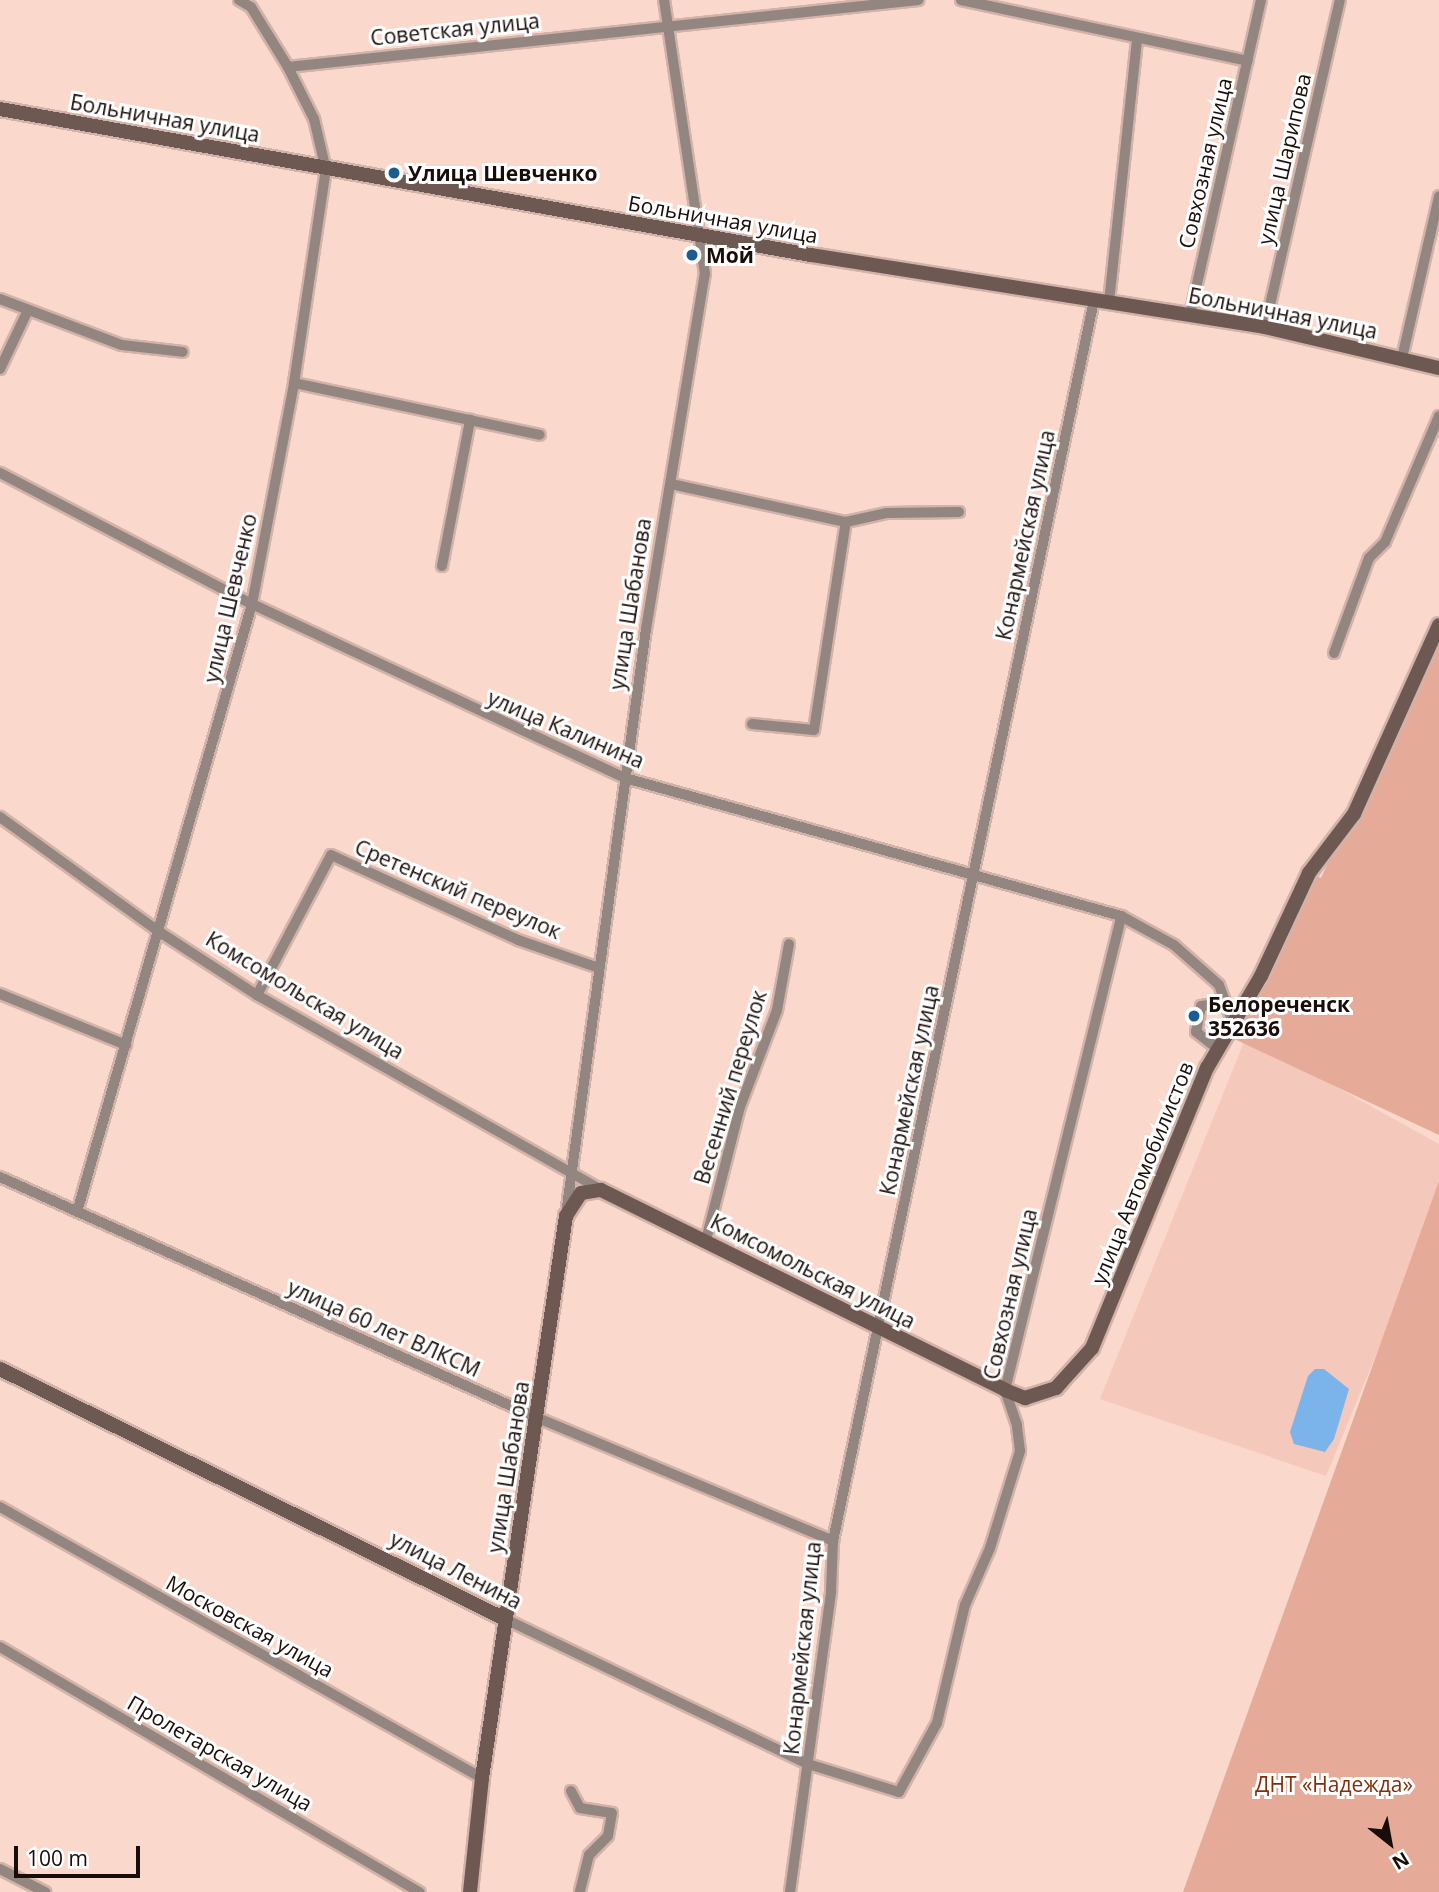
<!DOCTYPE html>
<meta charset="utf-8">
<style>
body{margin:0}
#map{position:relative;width:1439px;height:1892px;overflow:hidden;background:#fbd8cc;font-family:"Open Sans",sans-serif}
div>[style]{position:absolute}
.built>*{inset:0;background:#f4c9bb}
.green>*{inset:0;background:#e5ab98}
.water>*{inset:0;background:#7bb4eb}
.roads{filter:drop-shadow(2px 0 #d2b3a9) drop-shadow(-2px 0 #d2b3a9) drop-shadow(0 2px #d2b3a9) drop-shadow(0 -2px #d2b3a9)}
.street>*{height:10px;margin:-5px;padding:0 5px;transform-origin:5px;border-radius:5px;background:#938580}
.secondary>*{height:14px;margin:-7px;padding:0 7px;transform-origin:7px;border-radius:7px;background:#6e5952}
.dots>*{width:19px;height:19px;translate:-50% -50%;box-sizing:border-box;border:4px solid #fff;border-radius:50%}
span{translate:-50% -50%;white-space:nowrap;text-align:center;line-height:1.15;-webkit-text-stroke:6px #fff;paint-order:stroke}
.street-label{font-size:21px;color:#190d09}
.poi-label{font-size:21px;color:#190d09;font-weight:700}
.left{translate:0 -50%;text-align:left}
.park-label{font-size:21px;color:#862d08}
.north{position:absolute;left:1355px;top:1808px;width:70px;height:70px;-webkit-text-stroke:5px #fff;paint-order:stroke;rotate:149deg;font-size:19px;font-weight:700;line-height:28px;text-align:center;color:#190d09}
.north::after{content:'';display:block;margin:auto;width:24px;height:32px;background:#190d09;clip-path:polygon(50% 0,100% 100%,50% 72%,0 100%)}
.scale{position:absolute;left:14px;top:1846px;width:126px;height:32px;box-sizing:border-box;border:4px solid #190d09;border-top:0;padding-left:9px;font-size:21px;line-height:24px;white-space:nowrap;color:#190d09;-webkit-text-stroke:5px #fff;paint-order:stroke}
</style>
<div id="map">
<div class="built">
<i style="clip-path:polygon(1246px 1037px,1439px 1144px,1439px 1202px,1326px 1476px,1100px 1399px)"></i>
</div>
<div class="green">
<i style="clip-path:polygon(1439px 622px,1439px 1135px,1230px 1037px,1312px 874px,1321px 878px)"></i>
<i style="clip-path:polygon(1439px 1181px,1439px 1892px,1183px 1892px)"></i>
</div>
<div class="water">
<i style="clip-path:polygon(1315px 1369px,1324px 1369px,1349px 1389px,1334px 1439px,1325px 1452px,1294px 1444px,1290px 1432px,1308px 1376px)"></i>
</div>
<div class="roads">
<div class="street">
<i style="left:961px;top:0;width:293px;rotate:12deg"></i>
<i style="left:288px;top:67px;width:634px;rotate:-6.07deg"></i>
<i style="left:0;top:299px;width:130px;rotate:20.7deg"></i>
<i style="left:122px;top:345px;width:61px;rotate:6.5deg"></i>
<i style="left:1109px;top:302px;width:265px;rotate:-83.9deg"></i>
<i style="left:1190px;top:315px;width:323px;rotate:-77.3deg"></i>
<i style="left:1265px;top:327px;width:335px;rotate:-77.1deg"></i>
<i style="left:1402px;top:358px;width:166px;rotate:-77.1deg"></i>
<i style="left:0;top:369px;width:65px;rotate:-64.6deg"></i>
<i style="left:294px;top:383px;width:251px;rotate:11.9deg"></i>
<i style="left:0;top:473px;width:284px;rotate:27.5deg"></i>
<i style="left:252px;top:604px;width:412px;rotate:25deg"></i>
<i style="left:625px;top:778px;width:515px;rotate:15.55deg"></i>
<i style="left:1121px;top:916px;width:60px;rotate:28.7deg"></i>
<i style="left:1174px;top:945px;width:60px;rotate:41.6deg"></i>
<i style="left:1219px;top:985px;width:40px;rotate:69.8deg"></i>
<i style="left:671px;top:484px;width:179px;rotate:12.3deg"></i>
<i style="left:846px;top:522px;width:42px;rotate:-12.4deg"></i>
<i style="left:887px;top:513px;width:72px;rotate:-0.8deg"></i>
<i style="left:442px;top:566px;width:149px;rotate:-79.1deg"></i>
<i style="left:1334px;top:653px;width:101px;rotate:-69.8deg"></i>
<i style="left:1369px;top:558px;width:23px;rotate:-45deg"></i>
<i style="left:1385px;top:542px;width:137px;rotate:-66.8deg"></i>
<i style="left:752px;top:724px;width:62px;rotate:5.5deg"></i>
<i style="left:814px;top:730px;width:210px;rotate:-81.3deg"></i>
<i style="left:0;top:817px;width:198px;rotate:35.8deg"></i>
<i style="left:161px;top:933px;width:114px;rotate:32.9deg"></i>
<i style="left:257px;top:995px;width:394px;rotate:29.5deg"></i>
<i style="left:0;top:994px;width:136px;rotate:22deg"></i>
<i style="left:257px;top:995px;width:158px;rotate:-62.1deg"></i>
<i style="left:331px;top:855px;width:205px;rotate:24.4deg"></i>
<i style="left:518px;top:940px;width:86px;rotate:19.1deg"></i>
<i style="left:1218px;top:1049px;width:28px;rotate:-142deg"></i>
<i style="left:1196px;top:1032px;width:26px;rotate:-79deg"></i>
<i style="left:1201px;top:1006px;width:23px;rotate:-7deg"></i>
<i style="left:0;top:1177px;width:590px;rotate:24.13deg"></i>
<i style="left:538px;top:1418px;width:320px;rotate:22.6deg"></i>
<i style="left:77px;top:1212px;width:633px;rotate:-73.94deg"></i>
<i style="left:252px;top:604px;width:225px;rotate:-79.2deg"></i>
<i style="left:294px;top:383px;width:215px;rotate:-81.5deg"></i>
<i style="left:326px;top:170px;width:52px;rotate:-103.2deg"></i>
<i style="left:314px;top:119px;width:58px;rotate:-116.6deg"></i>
<i style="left:288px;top:67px;width:70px;rotate:-121.7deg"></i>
<i style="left:251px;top:7px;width:14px;rotate:-150deg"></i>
<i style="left:566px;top:1214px;width:590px;rotate:-82.21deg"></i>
<i style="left:646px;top:629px;width:360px;rotate:-80.6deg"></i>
<i style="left:705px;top:274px;width:277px;rotate:-98.5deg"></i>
<i style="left:706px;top:1240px;width:137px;rotate:-75.7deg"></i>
<i style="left:740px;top:1107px;width:104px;rotate:-69.1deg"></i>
<i style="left:777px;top:1010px;width:67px;rotate:-79.7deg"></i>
<i style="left:0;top:1507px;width:553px;rotate:29.35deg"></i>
<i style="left:505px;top:1619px;width:336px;rotate:25.6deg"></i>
<i style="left:808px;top:1764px;width:95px;rotate:17.1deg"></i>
<i style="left:899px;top:1792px;width:79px;rotate:-61.2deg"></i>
<i style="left:937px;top:1723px;width:121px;rotate:-76.7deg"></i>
<i style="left:965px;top:1605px;width:62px;rotate:-66.3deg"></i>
<i style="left:990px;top:1548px;width:102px;rotate:-72.8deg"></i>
<i style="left:1020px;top:1451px;width:26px;rotate:-97deg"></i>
<i style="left:1017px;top:1425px;width:37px;rotate:-109deg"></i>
<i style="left:1005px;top:1390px;width:488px;rotate:-76.2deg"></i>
<i style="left:0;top:1647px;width:486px;rotate:30.3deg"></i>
<i style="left:571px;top:1791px;width:19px;rotate:62deg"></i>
<i style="left:580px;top:1808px;width:32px;rotate:9deg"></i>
<i style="left:612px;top:1813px;width:23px;rotate:100deg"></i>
<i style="left:608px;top:1836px;width:27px;rotate:135deg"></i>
<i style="left:589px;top:1855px;width:38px;rotate:104deg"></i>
<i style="left:0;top:1869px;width:51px;rotate:27.1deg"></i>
<i style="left:790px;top:1892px;width:304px;rotate:-82.2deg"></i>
<i style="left:831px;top:1591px;width:50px;rotate:-87.7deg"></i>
<i style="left:833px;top:1541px;width:1268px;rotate:-78.12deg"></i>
</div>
<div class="secondary">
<i style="left:0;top:109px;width:824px;rotate:10.21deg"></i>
<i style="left:811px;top:255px;width:460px;rotate:9deg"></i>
<i style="left:1265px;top:327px;width:179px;rotate:13.3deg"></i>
<i style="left:0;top:1369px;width:563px;rotate:26.34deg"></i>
<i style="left:470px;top:1892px;width:115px;rotate:-84deg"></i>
<i style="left:482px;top:1778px;width:568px;rotate:-81.5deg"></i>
<i style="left:566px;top:1216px;width:27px;rotate:-57deg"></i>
<i style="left:581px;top:1193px;width:20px;rotate:-9deg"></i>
<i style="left:601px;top:1190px;width:451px;rotate:26.3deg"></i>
<i style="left:1005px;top:1390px;width:22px;rotate:22deg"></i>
<i style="left:1025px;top:1398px;width:33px;rotate:-18deg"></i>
<i style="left:1056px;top:1388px;width:54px;rotate:-48deg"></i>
<i style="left:1092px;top:1348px;width:303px;rotate:-67.7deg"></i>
<i style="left:1207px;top:1068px;width:107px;rotate:-59.6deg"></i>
<i style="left:1261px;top:976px;width:114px;rotate:-65deg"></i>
<i style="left:1309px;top:873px;width:74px;rotate:-52.7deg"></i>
<i style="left:1354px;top:814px;width:207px;rotate:-65.8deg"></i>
</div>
</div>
<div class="dots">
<i style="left:394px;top:173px;background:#1b5c91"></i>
<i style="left:692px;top:255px;background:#1b5c91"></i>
<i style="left:1194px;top:1016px;background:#1b5c91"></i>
</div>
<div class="street-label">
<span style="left:455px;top:29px;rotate:-6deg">Советская улица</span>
<span style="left:165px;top:118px;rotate:10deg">Больничная улица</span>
<span style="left:1284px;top:159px;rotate:-77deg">улица Шарипова</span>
<span style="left:1205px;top:163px;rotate:-77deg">Совхозная улица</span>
<span style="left:723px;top:219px;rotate:10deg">Больничная улица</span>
<span style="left:1283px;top:313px;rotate:11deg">Больничная улица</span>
<span style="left:1025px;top:535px;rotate:-78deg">Конармейская улица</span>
<span style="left:230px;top:598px;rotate:-77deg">улица Шевченко</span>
<span style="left:630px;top:604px;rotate:-81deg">улица Шабанова</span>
<span style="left:566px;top:729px;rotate:23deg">улица Калинина</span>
<span style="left:458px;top:889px;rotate:23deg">Сретенский переулок</span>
<span style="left:305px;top:995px;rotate:31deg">Комсомольская улица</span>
<span style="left:730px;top:1087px;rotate:-73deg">Весенний переулок</span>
<span style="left:909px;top:1090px;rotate:-78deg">Конармейская улица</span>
<span style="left:1142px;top:1173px;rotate:-68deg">улица Автомобилистов</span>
<span style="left:813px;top:1271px;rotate:27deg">Комсомольская улица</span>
<span style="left:1010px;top:1294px;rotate:-77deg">Совхозная улица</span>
<span style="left:384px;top:1328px;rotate:24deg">улица 60 лет ВЛКСМ</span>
<span style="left:508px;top:1467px;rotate:-81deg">улица Шабанова</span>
<span style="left:456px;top:1570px;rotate:27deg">улица Ленина</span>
<span style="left:250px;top:1626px;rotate:29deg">Московская улица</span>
<span style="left:802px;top:1648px;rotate:-84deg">Конармейская улица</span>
<span style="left:220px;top:1753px;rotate:30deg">Пролетарская улица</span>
</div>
<div class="poi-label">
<span class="left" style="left:408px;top:173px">Улица Шевченко</span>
<span class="left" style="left:706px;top:255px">Мой</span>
<span class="left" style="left:1208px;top:1016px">Белореченск<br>352636</span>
</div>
<div class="park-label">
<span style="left:1334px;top:1784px">ДНТ «Надежда»</span>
</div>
<div class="north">N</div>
<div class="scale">100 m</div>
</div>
